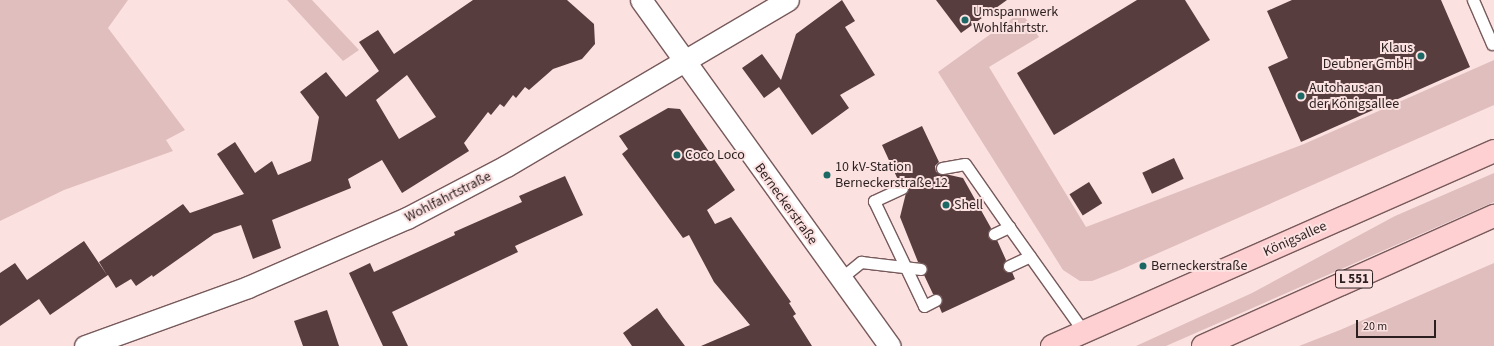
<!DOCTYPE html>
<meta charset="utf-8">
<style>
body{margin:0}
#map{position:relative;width:1494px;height:346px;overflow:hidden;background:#fce1e1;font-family:"Source Sans 3",sans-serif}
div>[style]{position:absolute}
.green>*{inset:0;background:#e0bebe}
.building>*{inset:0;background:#583d3e;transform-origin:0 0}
.roads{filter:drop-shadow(1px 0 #775a5b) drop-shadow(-1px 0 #775a5b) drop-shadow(0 1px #775a5b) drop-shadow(0 -1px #775a5b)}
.lane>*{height:11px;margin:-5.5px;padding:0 5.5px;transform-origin:5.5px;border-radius:5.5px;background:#fff}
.street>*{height:21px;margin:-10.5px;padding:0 10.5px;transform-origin:10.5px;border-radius:10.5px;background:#fff}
.primary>*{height:22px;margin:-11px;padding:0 11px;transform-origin:11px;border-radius:11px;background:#fed0d1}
.dots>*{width:11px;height:11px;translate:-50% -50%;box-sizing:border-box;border:2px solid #fce1e1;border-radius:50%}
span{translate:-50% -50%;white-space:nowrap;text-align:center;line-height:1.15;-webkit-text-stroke:4px #fce1e1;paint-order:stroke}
.shield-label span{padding:1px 3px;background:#fce1e1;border:1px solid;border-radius:3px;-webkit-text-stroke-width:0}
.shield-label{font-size:13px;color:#2b1f1f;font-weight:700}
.poi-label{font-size:14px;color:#2b1f1f}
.left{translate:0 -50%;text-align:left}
.right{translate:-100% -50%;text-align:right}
.street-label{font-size:14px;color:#2b1f1f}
.scale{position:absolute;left:1356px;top:320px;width:80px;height:18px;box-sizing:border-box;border:2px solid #2b1f1f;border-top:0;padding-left:5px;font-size:12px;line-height:14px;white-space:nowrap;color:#2b1f1f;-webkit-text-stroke:3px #fce1e1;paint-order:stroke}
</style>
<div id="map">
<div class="green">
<i style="clip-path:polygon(0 0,128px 0,108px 28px,185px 130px,166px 140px,173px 151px,64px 190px,0 221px)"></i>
<i style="clip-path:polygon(287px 0,312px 0,359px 50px,343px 61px)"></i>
<i style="clip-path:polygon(1021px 12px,1039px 37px,989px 67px,1086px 227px,1304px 144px,1494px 60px,1494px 105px,1120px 270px,1092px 281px,1080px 281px,1063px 270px,938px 72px)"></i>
<i style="clip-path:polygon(1494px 173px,1494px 202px,1166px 346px,1136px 346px,1252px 293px,1395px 216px)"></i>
<i style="clip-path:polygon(1494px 263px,1494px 346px,1299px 346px,1340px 330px)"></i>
</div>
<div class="building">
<i style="clip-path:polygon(evenodd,473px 0,567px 0,594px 24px,595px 44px,582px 59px,553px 69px,529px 90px,525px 87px,516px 98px,513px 95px,504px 107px,500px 104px,491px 115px,488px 112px,464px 143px,469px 151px,402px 193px,382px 160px,348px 179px,351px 188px,272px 220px,281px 248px,253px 259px,241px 225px,214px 234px,153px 277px,152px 275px,136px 286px,131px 279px,116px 288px,108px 275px,50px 315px,39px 299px,0 326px,0 273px,15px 263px,27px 280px,84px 241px,107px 275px,99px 262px,183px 204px,190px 213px,244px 194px,217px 154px,235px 142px,255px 173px,272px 161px,278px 175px,311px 161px,319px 117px,300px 92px,326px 72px,346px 97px,379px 71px,359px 42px,378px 30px,394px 54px,473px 0,407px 75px,436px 117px,399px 139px,376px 100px,407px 75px)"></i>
<i style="clip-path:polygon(842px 0,855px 21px,845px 27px,875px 75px,840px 95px,849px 108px,812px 135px,779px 87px,764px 98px,742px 68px,762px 54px,781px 80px,796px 34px)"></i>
<i style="clip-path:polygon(936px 0,1007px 0,961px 33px)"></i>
<i style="clip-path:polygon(1137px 0,1185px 0,1210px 40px,1054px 135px,1017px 73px)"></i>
<i style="clip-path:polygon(1292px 0,1441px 0,1470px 67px,1301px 142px,1268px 67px,1288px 58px,1267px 11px)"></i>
<i style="clip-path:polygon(668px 108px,680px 109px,735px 190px,707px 210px,715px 224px,731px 217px,791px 302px,789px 303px,796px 314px,793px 316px,812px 346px,701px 346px,750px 325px,714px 282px,689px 235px,683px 238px,622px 154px,628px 149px,619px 136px)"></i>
<i style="clip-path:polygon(922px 126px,939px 162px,935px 166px,936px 172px,963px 178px,991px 228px,988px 237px,997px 240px,1006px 260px,1003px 269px,1012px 272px,1015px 279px,942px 313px,939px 306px,942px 297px,933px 294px,924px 275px,927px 266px,918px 262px,900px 217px,908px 185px,899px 182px,882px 145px)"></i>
<i style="left:1174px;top:158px;width:23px;height:35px;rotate:65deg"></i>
<i style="clip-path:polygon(565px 176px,583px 215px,515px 246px,518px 252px,392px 312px,408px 346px,383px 346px,349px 273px,370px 263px,374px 272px,455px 235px,454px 232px,522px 202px,519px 196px)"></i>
<i style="left:1089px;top:182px;width:25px;height:23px;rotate:58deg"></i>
<i style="clip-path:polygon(657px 308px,663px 317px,685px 346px,632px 346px,623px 333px)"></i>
<i style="clip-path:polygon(327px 310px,339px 346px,303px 346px,294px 321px)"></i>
</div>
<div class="roads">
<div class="lane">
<i style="left:1473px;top:0;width:48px;rotate:66.6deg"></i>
<i style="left:942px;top:168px;width:23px;rotate:-10deg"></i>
<i style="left:965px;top:164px;width:77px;rotate:55.1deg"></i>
<i style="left:902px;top:188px;width:31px;rotate:155deg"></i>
<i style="left:874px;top:201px;width:116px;rotate:64.5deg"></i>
<i style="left:924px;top:306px;width:13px;rotate:-27deg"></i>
<i style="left:994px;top:234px;width:17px;rotate:-25deg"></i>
<i style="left:1009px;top:227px;width:129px;rotate:54.5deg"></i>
<i style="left:1009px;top:266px;width:23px;rotate:-25deg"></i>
<i style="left:841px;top:278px;width:26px;rotate:-39deg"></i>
<i style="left:861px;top:262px;width:60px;rotate:6.7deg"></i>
</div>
<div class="street">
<i style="left:641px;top:0;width:426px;rotate:54.3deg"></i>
<i style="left:85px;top:346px;width:173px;rotate:-19.9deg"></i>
<i style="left:248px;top:287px;width:173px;rotate:-23.5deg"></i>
<i style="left:407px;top:218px;width:112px;rotate:-27.7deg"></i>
<i style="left:506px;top:166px;width:327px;rotate:-30.5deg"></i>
</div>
<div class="primary">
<i style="left:1052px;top:346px;width:483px;rotate:-23.8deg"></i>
<i style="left:1203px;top:346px;width:319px;rotate:-24.1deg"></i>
</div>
</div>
<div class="dots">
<i style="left:965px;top:20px;background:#1b6865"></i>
<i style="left:1421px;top:56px;background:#1b6865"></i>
<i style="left:1301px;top:96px;background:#1b6865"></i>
<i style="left:677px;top:155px;background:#1b6865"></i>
<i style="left:827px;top:175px;background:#1b6865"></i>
<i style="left:946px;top:205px;background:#1b6865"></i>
<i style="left:1143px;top:266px;background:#1b6865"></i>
</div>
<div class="shield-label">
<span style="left:1354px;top:279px">L 551</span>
</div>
<div class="poi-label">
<span class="left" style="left:973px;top:20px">Umspannwerk<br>Wohlfahrtstr.</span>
<span class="right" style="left:1413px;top:56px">Klaus<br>Deubner GmbH</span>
<span class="left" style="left:1309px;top:96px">Autohaus an<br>der Königsallee</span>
<span class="left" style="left:685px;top:155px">Coco Loco</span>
<span class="left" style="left:835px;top:175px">10 kV-Station<br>Berneckerstraße 12</span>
<span class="left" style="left:954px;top:205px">Shell</span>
<span class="left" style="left:1151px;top:266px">Berneckerstraße</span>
</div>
<div class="street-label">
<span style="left:448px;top:197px;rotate:-27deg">Wohlfahrtstraße</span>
<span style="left:786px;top:204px;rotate:54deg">Berneckerstraße</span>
<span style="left:1295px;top:239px;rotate:-24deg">Königsallee</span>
</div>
<div class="scale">20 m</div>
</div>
